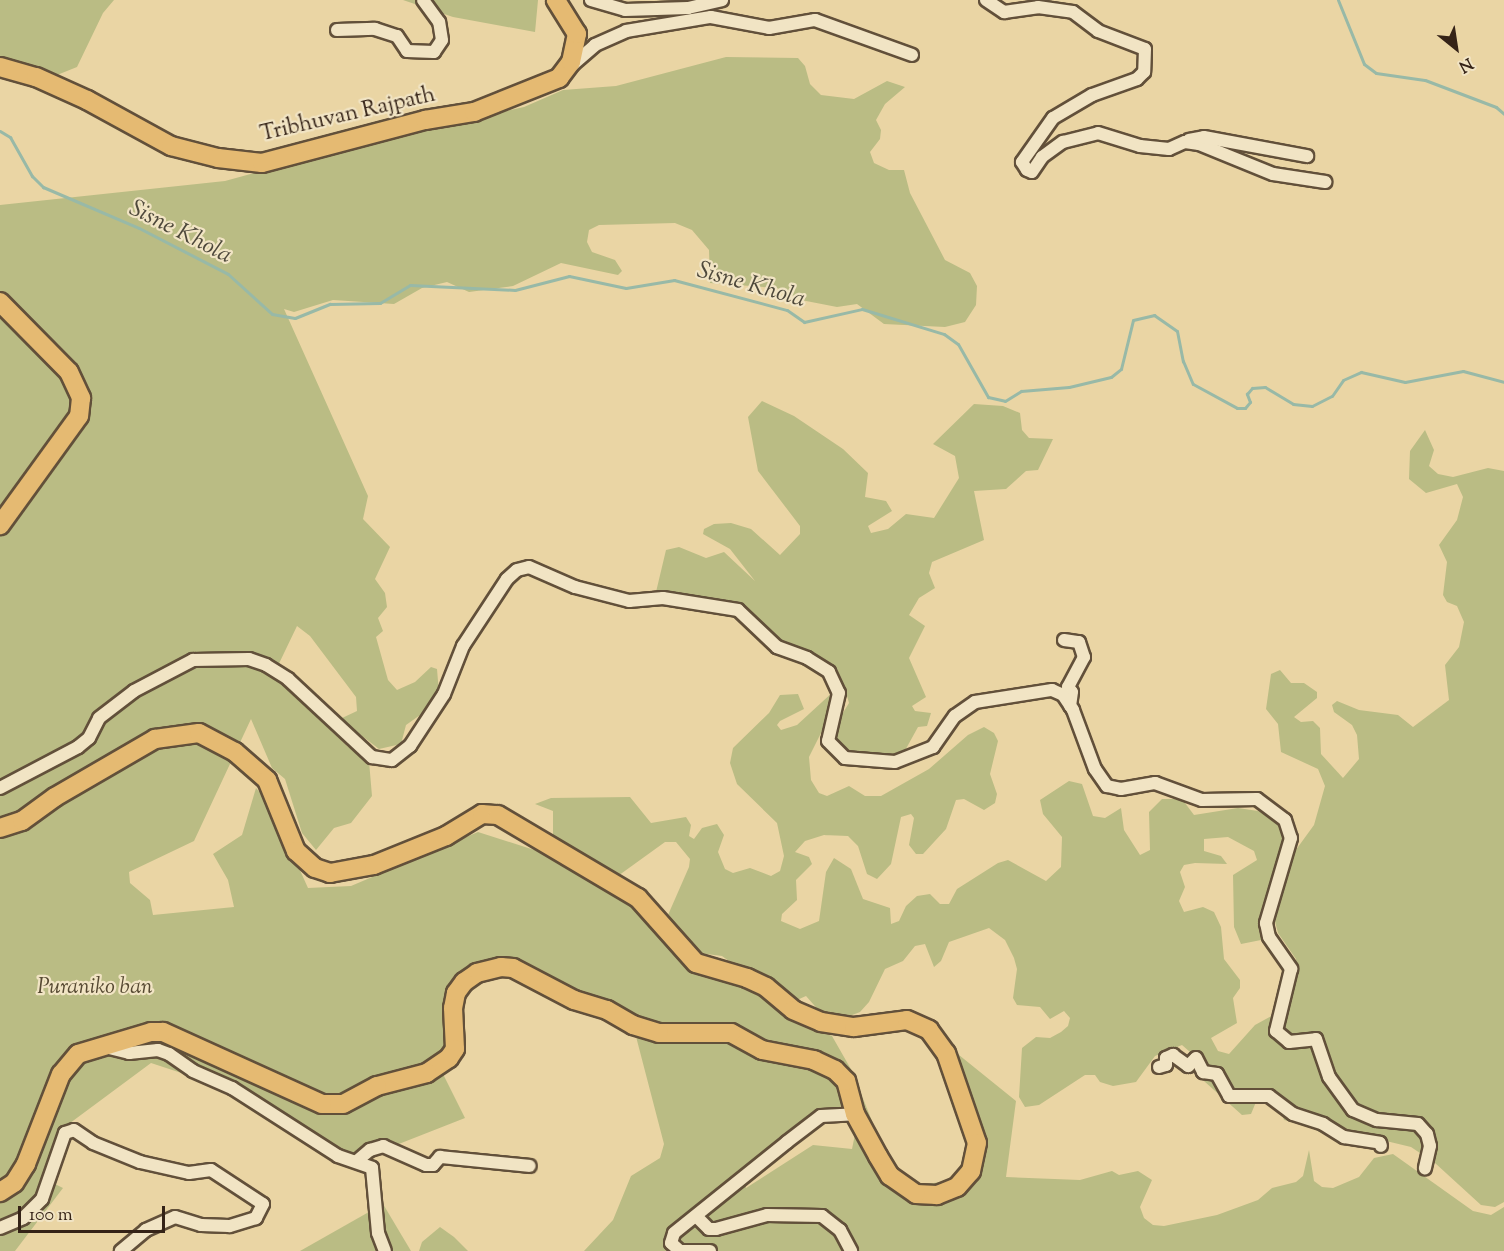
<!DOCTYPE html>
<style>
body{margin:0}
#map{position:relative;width:1504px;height:1251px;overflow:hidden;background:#ead5a4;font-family:"Sorts Mill Goudy",serif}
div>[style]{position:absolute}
.green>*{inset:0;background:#babc84}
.stream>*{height:3px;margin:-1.5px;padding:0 1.5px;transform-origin:1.5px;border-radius:1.5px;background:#98b9a7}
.roads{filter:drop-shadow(2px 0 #62503a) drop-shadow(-2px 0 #62503a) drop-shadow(0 2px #62503a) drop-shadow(0 -2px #62503a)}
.minor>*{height:12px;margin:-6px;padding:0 6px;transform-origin:6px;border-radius:6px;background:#f1e4c4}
.highway>*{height:18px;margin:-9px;padding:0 9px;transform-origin:9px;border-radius:9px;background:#e5ba72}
span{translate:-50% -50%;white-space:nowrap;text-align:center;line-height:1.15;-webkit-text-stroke:4.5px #f1e4c4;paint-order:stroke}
.street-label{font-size:22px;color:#352317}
.park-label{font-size:22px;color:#564932;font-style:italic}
.water-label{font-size:24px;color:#4e483b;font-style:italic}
.north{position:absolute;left:1426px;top:18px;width:60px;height:60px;-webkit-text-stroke:4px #f1e4c4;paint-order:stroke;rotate:150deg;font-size:16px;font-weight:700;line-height:24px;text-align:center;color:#352317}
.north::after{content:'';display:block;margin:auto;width:21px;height:27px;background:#352317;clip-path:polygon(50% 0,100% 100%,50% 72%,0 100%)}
.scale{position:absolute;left:18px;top:1206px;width:147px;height:27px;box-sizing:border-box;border:3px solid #352317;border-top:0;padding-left:8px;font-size:18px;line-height:21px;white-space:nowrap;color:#352317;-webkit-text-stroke:4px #f1e4c4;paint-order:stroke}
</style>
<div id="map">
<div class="green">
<i style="clip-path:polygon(0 0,114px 0,103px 13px,77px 67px,57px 75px,0 60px)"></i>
<i style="clip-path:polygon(403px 0,538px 0,535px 32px,453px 17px)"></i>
<i style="clip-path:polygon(evenodd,726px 57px,798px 58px,805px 66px,810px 84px,821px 95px,854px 99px,887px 81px,905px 87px,885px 104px,876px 120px,881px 130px,880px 139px,870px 152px,874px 163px,889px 170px,904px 170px,910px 193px,945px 260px,970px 273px,977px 286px,976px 305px,965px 322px,945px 327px,884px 324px,857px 304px,837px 307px,801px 300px,777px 288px,710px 283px,709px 250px,692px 230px,675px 223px,599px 225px,589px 230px,587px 242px,592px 252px,615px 260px,622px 271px,618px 275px,561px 263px,513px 286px,469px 292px,447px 282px,422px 288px,394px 304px,333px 300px,294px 312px,284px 309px,368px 496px,363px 519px,390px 547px,375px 579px,385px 593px,387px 607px,378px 618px,383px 631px,376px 637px,388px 680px,397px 690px,415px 682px,431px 667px,437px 669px,439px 693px,423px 713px,406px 725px,401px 744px,379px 749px,340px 719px,357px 711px,356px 697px,310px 636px,297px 626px,273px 676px,348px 747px,369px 761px,372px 796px,351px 823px,334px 828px,316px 850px,302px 833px,285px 779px,272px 768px,251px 719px,194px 841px,129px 872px,130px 883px,150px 900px,153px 915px,234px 907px,228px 880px,213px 854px,242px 835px,256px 788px,270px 804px,308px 888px,351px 886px,478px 832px,553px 856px,553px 811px,535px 804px,551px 798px,630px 797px,651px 823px,686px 817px,691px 825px,689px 836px,694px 839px,702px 828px,717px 824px,724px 835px,718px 852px,725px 869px,733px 873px,750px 868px,771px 876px,780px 871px,784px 856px,777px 823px,737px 784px,730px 763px,733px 748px,769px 713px,780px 695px,798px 694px,804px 709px,780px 721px,777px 725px,781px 730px,797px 725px,834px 691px,834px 707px,809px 757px,811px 780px,819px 793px,827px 796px,849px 786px,865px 796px,881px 796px,929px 769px,968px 735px,984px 727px,994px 733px,998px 741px,990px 774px,997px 794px,995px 803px,984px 810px,964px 799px,956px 800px,946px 829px,923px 854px,916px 854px,909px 845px,914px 818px,911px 814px,901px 817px,891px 864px,877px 879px,867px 874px,858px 846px,848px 836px,824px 835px,805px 841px,795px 852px,809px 857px,812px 864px,796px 880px,797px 900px,782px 914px,781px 921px,800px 929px,819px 921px,826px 872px,834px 858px,851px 869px,863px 899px,890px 908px,891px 924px,899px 921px,906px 906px,917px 896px,930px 894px,940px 904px,949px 904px,957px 889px,998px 863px,1008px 860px,1046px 881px,1061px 867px,1062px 837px,1043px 814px,1040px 800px,1069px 781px,1082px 784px,1093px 816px,1105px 818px,1121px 808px,1124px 830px,1140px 855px,1150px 850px,1149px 812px,1162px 799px,1182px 799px,1194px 815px,1238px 808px,1258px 811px,1275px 820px,1285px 836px,1261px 940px,1241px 944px,1234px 927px,1233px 875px,1257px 860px,1254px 851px,1228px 837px,1204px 839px,1204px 851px,1221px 856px,1227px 864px,1195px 863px,1184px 865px,1180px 872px,1185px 887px,1179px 901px,1184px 912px,1203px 907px,1214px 912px,1221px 927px,1224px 959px,1240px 980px,1240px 988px,1233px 998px,1237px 1023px,1211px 1038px,1218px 1051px,1229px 1054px,1255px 1025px,1286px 1008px,1295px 986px,1296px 959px,1278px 933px,1273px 914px,1290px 858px,1314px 825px,1325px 786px,1318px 769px,1281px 752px,1278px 724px,1266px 709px,1271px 674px,1280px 670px,1291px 683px,1304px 683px,1317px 692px,1317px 698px,1294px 717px,1301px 722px,1313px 721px,1320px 728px,1321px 754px,1343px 778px,1359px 759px,1357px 735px,1352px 725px,1334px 712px,1332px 705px,1337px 701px,1359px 710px,1398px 715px,1413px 727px,1449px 700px,1445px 665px,1459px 647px,1464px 622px,1457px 606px,1447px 602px,1443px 595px,1447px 562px,1439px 545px,1457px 520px,1463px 497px,1457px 484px,1426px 493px,1409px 479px,1410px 451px,1425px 430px,1434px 450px,1429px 466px,1438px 474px,1453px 477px,1488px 468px,1504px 471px,1504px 1202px,1495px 1207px,1481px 1205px,1435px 1163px,1411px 1147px,1382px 1140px,1347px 1146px,1304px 1124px,1284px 1120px,1276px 1095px,1270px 1089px,1261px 1090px,1251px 1114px,1242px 1115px,1195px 1073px,1190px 1052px,1182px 1045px,1155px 1056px,1136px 1082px,1113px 1086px,1100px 1082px,1095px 1075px,1085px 1075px,1039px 1105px,1025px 1107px,1019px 1097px,1022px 1048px,1036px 1037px,1050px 1038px,1061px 1032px,1068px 1026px,1070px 1018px,1064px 1011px,1050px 1019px,1040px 1007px,1017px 1005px,1013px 998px,1017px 969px,1014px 958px,1005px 940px,989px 928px,949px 942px,941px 961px,934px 967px,925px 944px,915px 946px,903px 961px,885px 969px,869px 1002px,860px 1012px,847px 1017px,821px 1013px,806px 996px,797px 1000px,796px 1008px,766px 976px,740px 969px,722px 956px,691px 952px,668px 915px,689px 867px,690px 859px,676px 842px,665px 842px,604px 886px,644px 914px,717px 976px,755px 993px,808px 1027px,832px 1036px,852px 1071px,888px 1161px,908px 1186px,950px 1181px,964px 1173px,970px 1155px,967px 1128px,933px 1034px,1016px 1101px,1006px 1177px,1080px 1180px,1112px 1171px,1119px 1175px,1138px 1171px,1152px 1180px,1140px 1207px,1144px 1218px,1153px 1225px,1164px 1226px,1217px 1215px,1258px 1200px,1272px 1188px,1296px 1182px,1303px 1176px,1309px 1150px,1314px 1181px,1322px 1187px,1333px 1188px,1359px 1177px,1374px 1158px,1393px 1154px,1473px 1211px,1491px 1215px,1504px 1207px,1504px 1251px,584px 1251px,613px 1220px,631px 1176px,660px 1158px,664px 1144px,633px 1025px,513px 968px,464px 982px,455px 1049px,439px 1066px,465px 1118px,358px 1160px,239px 1092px,151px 1063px,62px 1129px,45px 1179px,63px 1188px,15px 1251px,0 1251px,0 205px,225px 181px,373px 141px,524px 107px,563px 90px,616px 86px,726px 57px,862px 1100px,852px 1149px,813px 1145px,746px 1188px,744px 1176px,816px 1114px,862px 1100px)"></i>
<i style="clip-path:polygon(762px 401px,794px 416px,843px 449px,868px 473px,865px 497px,886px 501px,892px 511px,868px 526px,871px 533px,888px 529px,906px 514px,934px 518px,959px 478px,955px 456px,933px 444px,974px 404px,1003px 406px,1020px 413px,1022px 430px,1029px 438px,1053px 439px,1038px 470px,1026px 471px,1006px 489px,974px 491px,984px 540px,932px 562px,929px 573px,935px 588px,919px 598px,909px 615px,925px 626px,909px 658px,926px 697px,912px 706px,915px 711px,931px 713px,927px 726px,918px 727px,902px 756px,843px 754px,830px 734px,849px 703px,844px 685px,831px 666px,815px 655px,779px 643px,741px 604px,676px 596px,667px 590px,656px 592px,666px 550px,679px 547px,706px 558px,724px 552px,755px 581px,730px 549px,703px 534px,704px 529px,714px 524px,731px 523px,751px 529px,780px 555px,800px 534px,800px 526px,758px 471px,748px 417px)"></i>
<i style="clip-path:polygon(383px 1204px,411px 1251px,300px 1251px)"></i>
<i style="clip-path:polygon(440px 1227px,454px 1237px,468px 1251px,419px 1251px,422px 1242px)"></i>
</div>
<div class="stream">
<i style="left:1338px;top:0;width:69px;rotate:67.9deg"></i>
<i style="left:1364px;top:64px;width:15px;rotate:37deg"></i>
<i style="left:1376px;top:73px;width:49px;rotate:8.1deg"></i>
<i style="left:1425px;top:80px;width:76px;rotate:20.8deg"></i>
<i style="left:1496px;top:107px;width:11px;rotate:41deg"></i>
<i style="left:0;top:131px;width:12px;rotate:31deg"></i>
<i style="left:10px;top:137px;width:45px;rotate:60.6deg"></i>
<i style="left:32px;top:176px;width:16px;rotate:45deg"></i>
<i style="left:43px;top:187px;width:104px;rotate:23.1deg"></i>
<i style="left:139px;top:228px;width:100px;rotate:27.3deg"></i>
<i style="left:228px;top:274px;width:59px;rotate:42.3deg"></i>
<i style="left:272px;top:314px;width:23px;rotate:10deg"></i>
<i style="left:295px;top:318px;width:38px;rotate:-22deg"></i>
<i style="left:330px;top:304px;width:50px;rotate:-1.1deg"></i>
<i style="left:380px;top:303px;width:35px;rotate:-31deg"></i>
<i style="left:410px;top:285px;width:105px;rotate:2.7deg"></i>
<i style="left:515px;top:290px;width:56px;rotate:-14.5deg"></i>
<i style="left:569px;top:276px;width:58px;rotate:11.9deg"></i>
<i style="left:626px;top:288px;width:49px;rotate:-9.5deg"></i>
<i style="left:674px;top:280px;width:117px;rotate:14.9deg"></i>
<i style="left:787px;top:310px;width:21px;rotate:35deg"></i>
<i style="left:804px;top:322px;width:59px;rotate:-12.6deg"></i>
<i style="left:862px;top:309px;width:86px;rotate:17deg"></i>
<i style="left:944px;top:334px;width:17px;rotate:36deg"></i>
<i style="left:958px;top:344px;width:61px;rotate:60.5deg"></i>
<i style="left:988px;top:397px;width:17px;rotate:13deg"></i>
<i style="left:1005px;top:401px;width:19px;rotate:-32deg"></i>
<i style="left:1021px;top:391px;width:48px;rotate:-4.8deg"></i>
<i style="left:1069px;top:387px;width:43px;rotate:-13.4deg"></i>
<i style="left:1111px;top:377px;width:13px;rotate:-39deg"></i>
<i style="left:1121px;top:369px;width:50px;rotate:-76.2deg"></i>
<i style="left:1133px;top:320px;width:22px;rotate:-13deg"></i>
<i style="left:1154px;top:315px;width:28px;rotate:35deg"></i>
<i style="left:1177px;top:331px;width:31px;rotate:79deg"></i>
<i style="left:1183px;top:361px;width:25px;rotate:67deg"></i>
<i style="left:1193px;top:384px;width:50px;rotate:28.6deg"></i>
<i style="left:1237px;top:408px;width:8px"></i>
<i style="left:1245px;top:408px;width:8px;rotate:-50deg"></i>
<i style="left:1250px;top:402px;width:9px;rotate:-111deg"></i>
<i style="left:1247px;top:394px;width:8px;rotate:-50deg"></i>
<i style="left:1252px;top:388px;width:13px;rotate:-4deg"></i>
<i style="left:1265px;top:387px;width:33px;rotate:31deg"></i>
<i style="left:1293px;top:404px;width:19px;rotate:6deg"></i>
<i style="left:1312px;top:406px;width:22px;rotate:-27deg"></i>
<i style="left:1332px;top:396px;width:19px;rotate:-55deg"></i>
<i style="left:1343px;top:380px;width:20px;rotate:-24deg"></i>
<i style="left:1361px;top:372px;width:45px;rotate:12.8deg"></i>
<i style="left:1405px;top:382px;width:59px;rotate:-10.7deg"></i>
<i style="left:1463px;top:371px;width:42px;rotate:15deg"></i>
</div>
<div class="roads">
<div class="minor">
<i style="left:591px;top:0;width:35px;rotate:16deg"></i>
<i style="left:625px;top:10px;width:63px;rotate:-1.8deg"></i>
<i style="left:688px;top:8px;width:35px;rotate:-13deg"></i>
<i style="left:986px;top:0;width:22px;rotate:34deg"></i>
<i style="left:1004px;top:12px;width:34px;rotate:-8deg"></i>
<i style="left:1038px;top:7px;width:35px;rotate:8deg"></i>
<i style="left:1073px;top:12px;width:31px;rotate:37deg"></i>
<i style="left:1098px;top:31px;width:50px;rotate:21deg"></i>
<i style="left:1145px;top:49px;width:23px;rotate:92deg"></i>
<i style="left:1144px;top:72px;width:10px;rotate:135deg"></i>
<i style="left:1137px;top:79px;width:48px;rotate:160.4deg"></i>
<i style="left:1092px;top:95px;width:45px;rotate:149.5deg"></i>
<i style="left:1053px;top:118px;width:54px;rotate:125.2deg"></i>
<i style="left:1022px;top:162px;width:9px;rotate:58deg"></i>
<i style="left:1027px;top:170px;width:5px;rotate:22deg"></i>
<i style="left:1032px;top:172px;width:18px;rotate:-56deg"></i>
<i style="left:1042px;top:157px;width:26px;rotate:-36deg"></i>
<i style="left:1063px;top:142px;width:36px;rotate:-14deg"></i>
<i style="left:1098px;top:133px;width:44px;rotate:17.2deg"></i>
<i style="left:1140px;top:146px;width:29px;rotate:6deg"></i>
<i style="left:1169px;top:149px;width:17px;rotate:-24deg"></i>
<i style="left:1185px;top:142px;width:14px;rotate:8deg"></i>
<i style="left:1199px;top:144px;width:80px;rotate:22.1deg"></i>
<i style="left:1273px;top:174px;width:53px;rotate:8.7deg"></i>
<i style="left:337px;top:30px;width:38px;rotate:-2deg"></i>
<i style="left:375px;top:29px;width:23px;rotate:18deg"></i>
<i style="left:397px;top:36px;width:18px;rotate:56deg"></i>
<i style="left:407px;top:51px;width:27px;rotate:2deg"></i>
<i style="left:434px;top:52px;width:14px;rotate:-56deg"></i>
<i style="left:442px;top:40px;width:18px;rotate:-99deg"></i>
<i style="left:439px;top:22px;width:27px;rotate:-126deg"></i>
<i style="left:570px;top:67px;width:33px;rotate:-41deg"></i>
<i style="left:595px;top:45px;width:34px;rotate:-24deg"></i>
<i style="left:626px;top:31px;width:86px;rotate:-9.4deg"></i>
<i style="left:711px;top:17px;width:59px;rotate:10.7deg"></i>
<i style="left:769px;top:28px;width:47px;rotate:-9.9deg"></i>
<i style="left:815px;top:20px;width:103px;rotate:19.8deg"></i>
<i style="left:1189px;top:140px;width:15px;rotate:-11deg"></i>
<i style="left:1204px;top:137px;width:105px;rotate:10.5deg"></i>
<i style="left:1064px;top:640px;width:15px;rotate:8deg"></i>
<i style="left:1079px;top:642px;width:16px;rotate:72deg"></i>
<i style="left:1084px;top:657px;width:34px;rotate:118deg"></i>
<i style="left:1068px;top:687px;width:6px;rotate:51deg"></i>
<i style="left:1072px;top:692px;width:14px;rotate:98deg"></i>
<i style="left:0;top:788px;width:88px;rotate:-27.7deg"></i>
<i style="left:78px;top:747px;width:14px;rotate:-39deg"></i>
<i style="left:89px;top:738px;width:22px;rotate:-63deg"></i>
<i style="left:99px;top:718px;width:44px;rotate:-37.6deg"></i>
<i style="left:134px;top:691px;width:67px;rotate:-27.7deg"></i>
<i style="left:193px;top:660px;width:56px;rotate:-1deg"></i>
<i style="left:249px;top:659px;width:18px;rotate:19deg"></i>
<i style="left:266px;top:665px;width:26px;rotate:32deg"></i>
<i style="left:288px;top:679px;width:115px;rotate:42.9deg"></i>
<i style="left:372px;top:757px;width:20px;rotate:9deg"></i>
<i style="left:392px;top:760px;width:23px;rotate:-38deg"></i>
<i style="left:410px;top:746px;width:62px;rotate:-56.8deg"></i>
<i style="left:444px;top:694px;width:52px;rotate:-68.4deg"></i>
<i style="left:463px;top:646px;width:80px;rotate:-56.7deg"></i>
<i style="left:507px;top:579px;width:13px;rotate:-42deg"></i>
<i style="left:517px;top:570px;width:12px;rotate:-14deg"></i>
<i style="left:529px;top:567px;width:50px;rotate:23.5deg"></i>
<i style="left:575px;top:587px;width:56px;rotate:14.5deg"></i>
<i style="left:629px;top:601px;width:34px;rotate:-5deg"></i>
<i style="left:663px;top:598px;width:76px;rotate:9.1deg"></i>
<i style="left:738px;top:610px;width:54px;rotate:43.5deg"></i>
<i style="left:777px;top:647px;width:32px;rotate:20deg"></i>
<i style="left:807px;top:658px;width:26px;rotate:32deg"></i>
<i style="left:829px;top:672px;width:23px;rotate:65deg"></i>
<i style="left:839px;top:693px;width:49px;rotate:102.9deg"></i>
<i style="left:828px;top:741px;width:24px;rotate:45deg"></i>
<i style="left:845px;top:758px;width:50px;rotate:4.6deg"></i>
<i style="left:895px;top:762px;width:41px;rotate:-21.5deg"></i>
<i style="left:933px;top:747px;width:38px;rotate:-55deg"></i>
<i style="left:955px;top:716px;width:24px;rotate:-35deg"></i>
<i style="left:975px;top:702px;width:78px;rotate:-8.9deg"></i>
<i style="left:1052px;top:690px;width:12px;rotate:24deg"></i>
<i style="left:1063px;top:695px;width:18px;rotate:56deg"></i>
<i style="left:1073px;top:710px;width:63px;rotate:69.6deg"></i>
<i style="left:1095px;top:769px;width:21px;rotate:55deg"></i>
<i style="left:1107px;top:786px;width:14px;rotate:12deg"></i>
<i style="left:1121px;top:789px;width:35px;rotate:-10deg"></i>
<i style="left:1155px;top:783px;width:50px;rotate:19.9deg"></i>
<i style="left:1202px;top:800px;width:55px;rotate:-1deg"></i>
<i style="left:1257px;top:799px;width:35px;rotate:37deg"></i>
<i style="left:1285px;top:820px;width:19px;rotate:72deg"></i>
<i style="left:1291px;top:838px;width:89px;rotate:106.4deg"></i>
<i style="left:1266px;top:923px;width:14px;rotate:78deg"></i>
<i style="left:1269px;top:937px;width:39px;rotate:55deg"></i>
<i style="left:1291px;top:969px;width:64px;rotate:103.6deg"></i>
<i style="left:1276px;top:1031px;width:17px;rotate:40deg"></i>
<i style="left:1289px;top:1042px;width:27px;rotate:-6deg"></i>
<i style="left:1316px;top:1039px;width:40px;rotate:71.1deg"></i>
<i style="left:1329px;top:1077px;width:41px;rotate:54deg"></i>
<i style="left:1353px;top:1110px;width:26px;rotate:23deg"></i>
<i style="left:1377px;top:1120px;width:41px;rotate:5.6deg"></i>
<i style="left:1418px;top:1124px;width:13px;rotate:48deg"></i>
<i style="left:1427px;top:1134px;width:12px;rotate:76deg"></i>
<i style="left:1430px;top:1146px;width:23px;rotate:103deg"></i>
<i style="left:105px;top:1047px;width:25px;rotate:14deg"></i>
<i style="left:129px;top:1053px;width:29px;rotate:-6deg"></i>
<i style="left:158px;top:1050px;width:12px;rotate:20deg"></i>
<i style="left:169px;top:1054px;width:29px;rotate:35deg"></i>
<i style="left:193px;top:1071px;width:43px;rotate:23.6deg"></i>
<i style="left:232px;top:1088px;width:126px;rotate:32.7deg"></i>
<i style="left:338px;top:1156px;width:36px;rotate:19deg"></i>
<i style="left:372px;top:1168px;width:65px;rotate:84.7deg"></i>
<i style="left:378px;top:1233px;width:19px;rotate:69deg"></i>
<i style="left:1159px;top:1067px;width:7px;rotate:-16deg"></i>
<i style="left:1166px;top:1065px;width:7px;rotate:-90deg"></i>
<i style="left:1166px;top:1058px;width:8px;rotate:-23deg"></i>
<i style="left:1173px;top:1055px;width:19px;rotate:36deg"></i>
<i style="left:1188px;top:1066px;width:11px;rotate:-45deg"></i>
<i style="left:1196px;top:1058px;width:16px;rotate:63deg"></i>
<i style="left:1203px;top:1072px;width:14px;rotate:8deg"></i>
<i style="left:1217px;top:1074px;width:25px;rotate:61deg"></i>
<i style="left:1229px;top:1096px;width:40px"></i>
<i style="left:1269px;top:1096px;width:30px;rotate:37deg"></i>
<i style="left:1293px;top:1114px;width:32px;rotate:18deg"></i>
<i style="left:1323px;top:1124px;width:25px;rotate:32deg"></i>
<i style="left:1344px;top:1137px;width:36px;rotate:9deg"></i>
<i style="left:1380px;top:1143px;width:3px;rotate:72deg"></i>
<i style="left:358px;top:1160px;width:16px;rotate:-40deg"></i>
<i style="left:370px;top:1150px;width:14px;rotate:-17deg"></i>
<i style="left:383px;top:1146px;width:47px;rotate:23.8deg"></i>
<i style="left:426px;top:1165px;width:7px"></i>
<i style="left:433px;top:1165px;width:11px;rotate:-49deg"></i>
<i style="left:440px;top:1157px;width:90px;rotate:5.7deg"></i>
<i style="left:696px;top:1216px;width:18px;rotate:45deg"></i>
<i style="left:709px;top:1229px;width:7px"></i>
<i style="left:716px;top:1229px;width:53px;rotate:-15.4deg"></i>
<i style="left:767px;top:1215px;width:55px;rotate:1deg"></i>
<i style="left:822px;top:1216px;width:23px;rotate:38deg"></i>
<i style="left:840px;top:1230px;width:24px;rotate:62deg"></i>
<i style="left:0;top:1228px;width:25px;rotate:-23deg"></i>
<i style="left:23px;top:1218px;width:27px;rotate:-45deg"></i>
<i style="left:42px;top:1199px;width:70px;rotate:-70.8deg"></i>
<i style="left:65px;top:1133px;width:9px;rotate:-18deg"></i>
<i style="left:74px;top:1130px;width:23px;rotate:34deg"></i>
<i style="left:93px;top:1143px;width:51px;rotate:22deg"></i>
<i style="left:140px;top:1162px;width:50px;rotate:12.7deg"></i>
<i style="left:189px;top:1173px;width:22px;rotate:-8deg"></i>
<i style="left:211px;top:1170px;width:62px;rotate:33.2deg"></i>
<i style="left:263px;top:1204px;width:16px;rotate:117deg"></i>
<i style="left:256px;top:1218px;width:28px;rotate:163deg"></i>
<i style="left:229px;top:1226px;width:28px;rotate:-178deg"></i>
<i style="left:201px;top:1225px;width:27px;rotate:-163deg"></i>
<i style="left:175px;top:1217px;width:32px;rotate:156deg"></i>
<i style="left:146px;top:1230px;width:33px;rotate:140deg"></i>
<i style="left:680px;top:1251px;width:12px;rotate:-138deg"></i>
<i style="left:671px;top:1243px;width:10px;rotate:-73deg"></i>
<i style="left:674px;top:1233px;width:145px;rotate:-38.8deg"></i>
<i style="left:787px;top:1142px;width:43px;rotate:-37.4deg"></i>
<i style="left:821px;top:1116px;width:34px;rotate:-3deg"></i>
<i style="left:680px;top:1251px;width:30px"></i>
</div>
<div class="highway">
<i style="left:0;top:67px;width:37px;rotate:16deg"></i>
<i style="left:36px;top:77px;width:56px;rotate:24.3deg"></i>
<i style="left:87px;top:100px;width:96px;rotate:28.7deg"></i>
<i style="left:171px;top:146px;width:49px;rotate:14.3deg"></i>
<i style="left:218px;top:158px;width:44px;rotate:6.5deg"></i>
<i style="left:262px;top:163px;width:169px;rotate:-14.8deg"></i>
<i style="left:425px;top:120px;width:50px;rotate:-9.3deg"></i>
<i style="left:474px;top:112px;width:92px;rotate:-21.8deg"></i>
<i style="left:559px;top:78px;width:20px;rotate:-53deg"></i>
<i style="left:571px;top:62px;width:29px;rotate:-78deg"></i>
<i style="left:577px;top:34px;width:40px;rotate:-122deg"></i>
<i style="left:0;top:302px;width:98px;rotate:45.4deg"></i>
<i style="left:69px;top:372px;width:29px;rotate:65deg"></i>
<i style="left:81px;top:398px;width:18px;rotate:96deg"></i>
<i style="left:79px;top:416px;width:135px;rotate:125.9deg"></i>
<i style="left:0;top:828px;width:23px;rotate:-18deg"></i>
<i style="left:22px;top:821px;width:41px;rotate:-36deg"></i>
<i style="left:55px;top:797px;width:116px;rotate:-30.1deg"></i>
<i style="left:155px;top:739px;width:44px;rotate:-7.8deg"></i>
<i style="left:199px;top:733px;width:41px;rotate:27.8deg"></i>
<i style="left:235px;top:752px;width:43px;rotate:41.2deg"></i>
<i style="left:267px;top:780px;width:77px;rotate:67.8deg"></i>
<i style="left:296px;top:851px;width:25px;rotate:42deg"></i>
<i style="left:315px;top:868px;width:16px;rotate:18deg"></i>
<i style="left:330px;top:873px;width:45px;rotate:-10.3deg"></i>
<i style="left:374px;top:865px;width:78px;rotate:-21.9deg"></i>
<i style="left:446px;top:836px;width:42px;rotate:-31.4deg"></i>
<i style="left:482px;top:814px;width:16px;rotate:4deg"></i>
<i style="left:498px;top:815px;width:163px;rotate:30.7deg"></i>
<i style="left:638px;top:898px;width:87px;rotate:48.3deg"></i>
<i style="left:696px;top:963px;width:53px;rotate:16.4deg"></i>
<i style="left:747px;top:978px;width:21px;rotate:25deg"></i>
<i style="left:766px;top:987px;width:35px;rotate:40deg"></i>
<i style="left:793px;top:1010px;width:30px;rotate:23deg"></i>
<i style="left:821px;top:1022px;width:33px;rotate:9deg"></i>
<i style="left:854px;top:1027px;width:53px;rotate:-7.5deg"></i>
<i style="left:907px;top:1020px;width:24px;rotate:24deg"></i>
<i style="left:929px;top:1030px;width:29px;rotate:54deg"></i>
<i style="left:946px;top:1053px;width:95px;rotate:71deg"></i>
<i style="left:977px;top:1143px;width:29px;rotate:102deg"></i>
<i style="left:971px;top:1171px;width:21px;rotate:131deg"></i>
<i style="left:957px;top:1187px;width:22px;rotate:158deg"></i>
<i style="left:937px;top:1195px;width:21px;rotate:-177deg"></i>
<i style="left:916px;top:1194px;width:32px;rotate:-145deg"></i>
<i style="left:890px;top:1176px;width:23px;rotate:-121deg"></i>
<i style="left:878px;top:1156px;width:48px;rotate:-118.7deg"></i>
<i style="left:855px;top:1114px;width:34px;rotate:-105deg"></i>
<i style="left:846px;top:1081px;width:16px;rotate:-135deg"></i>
<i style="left:835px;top:1070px;width:23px;rotate:-155deg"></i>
<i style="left:814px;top:1060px;width:53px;rotate:-169.1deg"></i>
<i style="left:762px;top:1050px;width:35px;rotate:-151deg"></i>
<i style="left:731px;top:1033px;width:72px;rotate:180deg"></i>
<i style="left:659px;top:1033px;width:27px;rotate:-163deg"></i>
<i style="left:633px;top:1025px;width:30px;rotate:-150deg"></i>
<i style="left:607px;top:1010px;width:34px;rotate:-163deg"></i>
<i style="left:574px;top:1000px;width:69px;rotate:-152.3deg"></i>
<i style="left:513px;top:968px;width:12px;rotate:-175deg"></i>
<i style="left:501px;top:967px;width:25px;rotate:166deg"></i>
<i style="left:477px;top:973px;width:16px;rotate:145deg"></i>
<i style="left:464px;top:982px;width:14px;rotate:126deg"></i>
<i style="left:456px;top:993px;width:15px;rotate:101deg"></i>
<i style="left:453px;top:1008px;width:41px;rotate:87.2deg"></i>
<i style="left:455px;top:1049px;width:11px;rotate:124deg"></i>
<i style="left:449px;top:1058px;width:27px;rotate:146deg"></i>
<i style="left:427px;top:1073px;width:52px;rotate:165.4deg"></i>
<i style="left:377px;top:1086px;width:38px;rotate:152deg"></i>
<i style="left:343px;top:1104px;width:21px;rotate:180deg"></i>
<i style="left:322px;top:1104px;width:175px;rotate:-155.6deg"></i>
<i style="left:163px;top:1032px;width:12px;rotate:180deg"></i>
<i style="left:151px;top:1032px;width:76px;rotate:163.2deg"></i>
<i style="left:78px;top:1054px;width:26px;rotate:130deg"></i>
<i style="left:61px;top:1074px;width:97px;rotate:111.3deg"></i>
<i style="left:26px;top:1164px;width:22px;rotate:122deg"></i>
<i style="left:14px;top:1183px;width:17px;rotate:147deg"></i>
</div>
</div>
<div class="street-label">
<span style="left:348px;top:116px;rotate:-13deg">Tribhuvan Rajpath</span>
</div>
<div class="park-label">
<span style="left:95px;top:989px">Puraniko ban</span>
</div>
<div class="water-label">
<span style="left:180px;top:233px;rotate:27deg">Sisne Khola</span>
<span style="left:751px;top:286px;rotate:16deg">Sisne Khola</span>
</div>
<div class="north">N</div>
<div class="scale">100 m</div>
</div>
